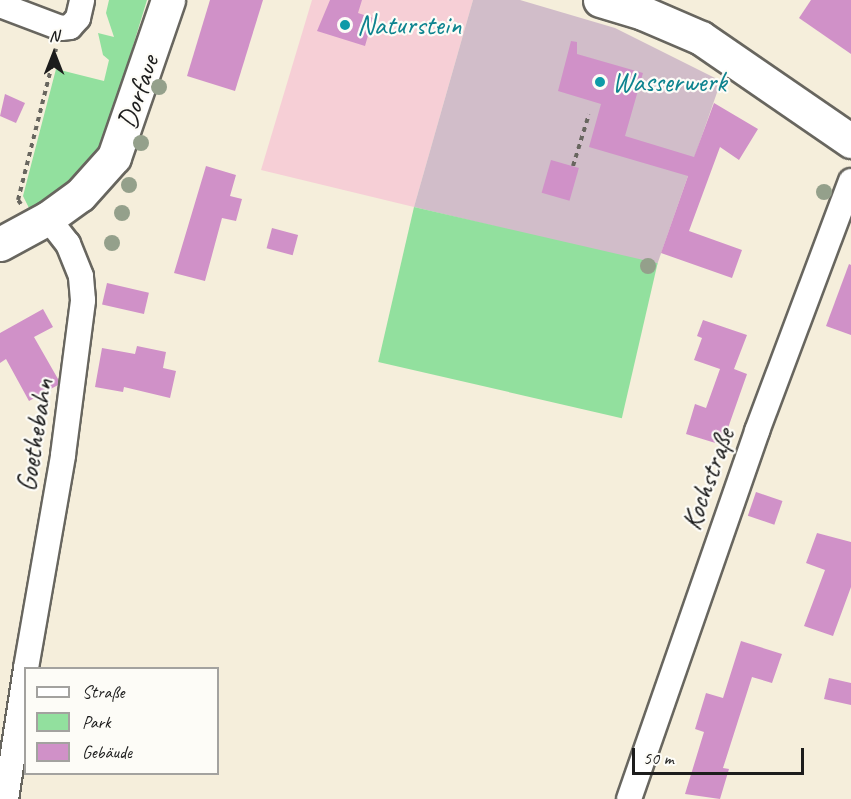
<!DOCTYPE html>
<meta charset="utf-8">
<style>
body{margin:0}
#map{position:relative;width:851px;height:799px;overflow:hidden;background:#f5eedb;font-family:Caveat,sans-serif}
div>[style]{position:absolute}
.built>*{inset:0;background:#f6cfd6}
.industrial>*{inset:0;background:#d1bdc9}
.green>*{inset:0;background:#92e09e;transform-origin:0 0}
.building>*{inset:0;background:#d091c8;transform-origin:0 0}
.path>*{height:4px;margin-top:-2px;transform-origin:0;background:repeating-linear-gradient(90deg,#68665f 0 4.5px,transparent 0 9px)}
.roads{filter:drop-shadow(2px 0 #68665f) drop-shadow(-2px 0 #68665f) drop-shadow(0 2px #68665f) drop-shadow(0 -2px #68665f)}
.street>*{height:24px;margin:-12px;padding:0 12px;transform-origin:12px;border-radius:12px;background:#fff}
.secondary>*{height:33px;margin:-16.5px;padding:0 16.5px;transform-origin:16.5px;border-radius:16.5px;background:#fff}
.trees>*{width:16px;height:16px;margin:-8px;border-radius:50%;background:#94a08b}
.dots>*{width:16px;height:16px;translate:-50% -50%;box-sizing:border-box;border:3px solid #fdfcf7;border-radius:50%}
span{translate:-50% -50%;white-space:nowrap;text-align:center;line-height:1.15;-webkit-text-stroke:4.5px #fdfcf7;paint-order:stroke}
.culture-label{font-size:28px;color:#0d838f}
.left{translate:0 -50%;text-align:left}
.street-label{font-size:28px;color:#1c1c1c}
.legend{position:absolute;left:24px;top:667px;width:195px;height:108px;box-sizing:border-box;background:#fdfcf7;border:2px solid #a3a29f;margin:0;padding:8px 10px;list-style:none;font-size:18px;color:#1c1c1c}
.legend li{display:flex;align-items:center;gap:12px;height:30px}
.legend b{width:30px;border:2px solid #a3a29f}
.north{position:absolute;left:24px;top:24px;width:60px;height:60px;-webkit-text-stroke:4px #fdfcf7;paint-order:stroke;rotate:0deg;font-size:16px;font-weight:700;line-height:24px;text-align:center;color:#1c1c1c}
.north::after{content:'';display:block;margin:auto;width:21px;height:27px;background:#1c1c1c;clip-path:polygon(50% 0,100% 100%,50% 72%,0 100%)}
.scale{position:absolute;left:632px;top:748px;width:172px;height:27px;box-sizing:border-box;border:3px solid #1c1c1c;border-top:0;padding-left:8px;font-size:18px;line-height:21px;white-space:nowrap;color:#1c1c1c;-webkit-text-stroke:4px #fdfcf7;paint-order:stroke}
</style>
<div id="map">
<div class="built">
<i style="clip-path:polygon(312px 0,473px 0,414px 207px,261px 170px)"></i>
</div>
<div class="industrial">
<i style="clip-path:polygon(473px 0,520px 0,615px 28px,721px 81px,657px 265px,414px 207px)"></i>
</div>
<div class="green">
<i style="clip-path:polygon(109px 0,147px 0,106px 134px,91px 162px,70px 183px,34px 209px,29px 208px,23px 196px,56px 69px,104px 81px,109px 60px,103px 55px,98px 33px,114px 37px,106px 13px)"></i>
<i style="left:414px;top:207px;width:250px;height:159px;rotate:13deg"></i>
</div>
<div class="building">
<i style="clip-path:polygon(210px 0,263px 0,235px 91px,187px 76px)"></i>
<i style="clip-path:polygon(330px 0,362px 0,358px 13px,373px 18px,365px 46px,317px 31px)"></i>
<i style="clip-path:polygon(811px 0,851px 0,851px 54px,799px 18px)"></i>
<i style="clip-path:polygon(571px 41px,577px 42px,577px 54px,643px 73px,625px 136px,694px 157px,714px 103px,758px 129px,739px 160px,720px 147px,689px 231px,742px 250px,732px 278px,661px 253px,688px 176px,589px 147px,601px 104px,558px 91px)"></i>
<i style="clip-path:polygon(5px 94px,25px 103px,16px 123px,0 116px)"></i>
<i style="left:551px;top:160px;width:29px;height:34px;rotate:16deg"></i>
<i style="clip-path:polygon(206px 166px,236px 175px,230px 196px,242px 199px,236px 221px,222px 218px,205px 281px,174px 273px)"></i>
<i style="left:272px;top:228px;width:27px;height:21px;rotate:15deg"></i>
<i style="clip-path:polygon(849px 264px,851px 265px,851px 335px,826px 326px)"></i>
<i style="left:107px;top:283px;width:43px;height:22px;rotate:13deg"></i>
<i style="clip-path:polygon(43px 309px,53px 327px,34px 337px,58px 379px,58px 385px,29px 401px,6px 359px,0 363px,0 333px)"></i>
<i style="clip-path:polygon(703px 320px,747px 335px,734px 369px,747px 374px,722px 445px,686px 434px,695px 404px,706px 408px,720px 369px,694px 360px,702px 338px,697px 336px)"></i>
<i style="clip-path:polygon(137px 346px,166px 352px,163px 368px,176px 371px,170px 398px,124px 387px,123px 392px,95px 387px,102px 348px,135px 354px)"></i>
<i style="left:756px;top:492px;width:28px;height:25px;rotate:19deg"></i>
<i style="clip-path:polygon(817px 533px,851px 542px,851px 587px,833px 636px,804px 626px,825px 570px,806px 563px)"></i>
<i style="clip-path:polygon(741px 641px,782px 654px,772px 683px,752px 677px,723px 768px,729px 769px,720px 799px,685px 794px,704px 732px,695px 729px,706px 693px,723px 698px)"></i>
<i style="clip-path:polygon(829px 678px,851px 683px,851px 705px,824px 699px)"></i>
</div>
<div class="path">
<i style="left:573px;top:166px;width:54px;rotate:-72.9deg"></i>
<i style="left:21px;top:204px;width:5px;rotate:-127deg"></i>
<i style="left:18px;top:200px;width:156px;rotate:-75.9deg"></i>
</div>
<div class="roads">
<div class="street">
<i style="left:0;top:5px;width:65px;rotate:20.7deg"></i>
<i style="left:61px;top:28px;width:9px;rotate:-6deg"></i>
<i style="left:70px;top:27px;width:12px;rotate:-48deg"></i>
<i style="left:78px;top:18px;width:18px;rotate:-77deg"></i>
<i style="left:26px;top:668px;width:216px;rotate:-80.1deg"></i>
<i style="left:63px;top:455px;width:156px;rotate:-82.6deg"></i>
<i style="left:83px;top:300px;width:24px;rotate:-95deg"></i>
<i style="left:81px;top:276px;width:35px;rotate:-112deg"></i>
<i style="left:68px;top:244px;width:33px;rotate:-128deg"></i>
<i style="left:6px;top:799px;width:132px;rotate:-81.3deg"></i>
<i style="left:629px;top:799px;width:390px;rotate:-70.8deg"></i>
<i style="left:757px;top:431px;width:267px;rotate:-69.4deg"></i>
</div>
<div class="secondary">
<i style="left:600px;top:0;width:45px;rotate:16.8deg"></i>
<i style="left:643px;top:13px;width:63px;rotate:23.3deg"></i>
<i style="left:701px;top:38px;width:182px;rotate:34.5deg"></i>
<i style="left:0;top:244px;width:55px;rotate:-28.4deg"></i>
<i style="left:48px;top:218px;width:39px;rotate:-36deg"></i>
<i style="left:80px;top:195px;width:51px;rotate:-48.2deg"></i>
<i style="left:114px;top:157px;width:166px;rotate:-71deg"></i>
</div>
</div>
<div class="trees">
<i style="left:159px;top:87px"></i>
<i style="left:141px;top:143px"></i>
<i style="left:129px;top:185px"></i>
<i style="left:824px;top:192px"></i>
<i style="left:122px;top:213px"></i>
<i style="left:112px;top:243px"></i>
<i style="left:648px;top:266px"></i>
</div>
<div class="dots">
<i style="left:345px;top:25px;background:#0f9aa8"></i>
<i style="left:600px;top:82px;background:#0f9aa8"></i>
</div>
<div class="culture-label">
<span class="left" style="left:357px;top:25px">Naturstein</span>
<span class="left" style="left:612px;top:82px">Wasserwerk</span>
</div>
<div class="street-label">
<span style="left:138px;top:92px;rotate:-71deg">Dorfaue</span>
<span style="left:35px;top:435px;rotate:-81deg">Goethebahn</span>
<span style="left:708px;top:479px;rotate:-70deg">Kochstraße</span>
</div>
<ul class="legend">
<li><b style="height:8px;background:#fff"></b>Straße</li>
<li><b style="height:16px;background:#92e09e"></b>Park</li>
<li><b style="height:16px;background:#d091c8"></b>Gebäude</li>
</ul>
<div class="north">N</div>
<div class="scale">50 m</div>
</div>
